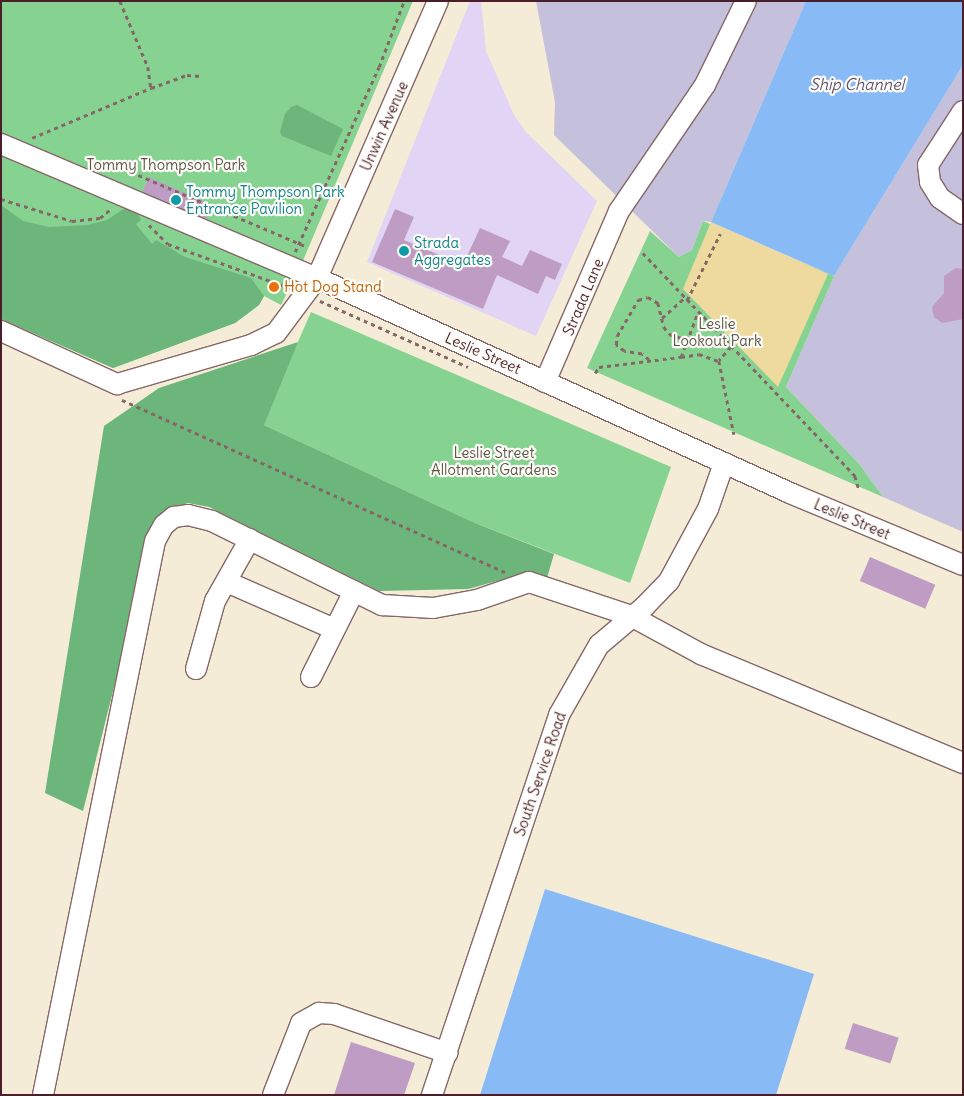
<!DOCTYPE html>
<style>
body{margin:0}
#map{position:relative;width:964px;height:1096px;overflow:hidden;background:#f5ecd7;font-family:Delius,sans-serif}
div>[style]{position:absolute}
.built>*{inset:0;background:#e1d4f4}
.industrial>*{inset:0;background:#c5c0db}
.green>*{inset:0;background:#86d391}
.forest>*{inset:0;background:#6cb57b}
.sand>*{inset:0;background:#eeda9e}
.water>*{inset:0;background:#88baf5}
.building>*{inset:0;background:#be9cc4;transform-origin:0 0}
.path>*{height:2.5px;margin-top:-1.25px;transform-origin:0;background:repeating-linear-gradient(90deg,#866767 0 4px,transparent 0 8px)}
.roads{filter:drop-shadow(1px 0 #866767) drop-shadow(-1px 0 #866767) drop-shadow(0 1px #866767) drop-shadow(0 -1px #866767)}
.minor>*{height:20px;margin:-10px;padding:0 10px;transform-origin:10px;border-radius:10px;background:#fff}
.path-bridge>*{height:2.5px;margin-top:-1.25px;transform-origin:0;background:repeating-linear-gradient(90deg,#866767 0 4px,transparent 0 8px)}
.dots>*{width:14px;height:14px;translate:-50% -50%;box-sizing:border-box;border:2px solid #fdfcf7;border-radius:50%}
span{translate:-50% -50%;white-space:nowrap;text-align:center;line-height:1.15;-webkit-text-stroke:4.5px #fdfcf7;paint-order:stroke}
.street-label{font-size:15px;color:#4a1f2b}
.park-label{font-size:15px;color:#5c554a}
.culture-label{font-size:15px;color:#0d838f}
.left{translate:0 -50%;text-align:left}
.food-label{font-size:15px;color:#c56008}
.water-label{font-size:16px;color:#605572;font-style:italic}
.frame{position:absolute;inset:0;border:2px solid #4a1f2b;pointer-events:none}
</style>
<div id="map">
<div class="built">
<i style="clip-path:polygon(470px 1px,481px 1px,486px 51px,514px 115px,526px 132px,597px 201px,536px 336px,367px 262px)"></i>
</div>
<div class="industrial">
<i style="clip-path:polygon(536px 1px,806px 1px,711px 222px,703px 221px,692px 250px,679px 257px,554px 135px,555px 102px)"></i>
<i style="clip-path:polygon(963px 65px,963px 532px,883px 497px,861px 466px,786px 387px,834px 276px)"></i>
</div>
<div class="green">
<i style="clip-path:polygon(1px 1px,413px 1px,302px 263px,281px 305px,264px 296px,259px 305px,235px 323px,113px 368px,1px 319px)"></i>
<i style="clip-path:polygon(703px 221px,834px 276px,786px 387px,861px 466px,883px 497px,587px 368px,650px 231px,679px 257px,692px 250px)"></i>
<i style="clip-path:polygon(311px 312px,671px 467px,630px 583px,475px 523px,262px 424px)"></i>
</div>
<div class="forest">
<i style="clip-path:polygon(297px 105px,343px 129px,331px 156px,282px 136px,280px 132px,285px 114px,291px 107px)"></i>
<i style="clip-path:polygon(1px 205px,23px 221px,49px 227px,87px 225px,107px 220px,125px 208px,138px 214px,141px 220px,136px 224px,152px 244px,156px 240px,185px 257px,251px 278px,264px 296px,259px 305px,235px 323px,113px 368px,1px 319px)"></i>
<i style="clip-path:polygon(298px 342px,264px 425px,475px 523px,554px 554px,547px 578px,523px 574px,468px 589px,379px 591px,209px 507px,188px 503px,171px 509px,155px 523px,83px 811px,45px 793px,104px 426px,159px 388px)"></i>
</div>
<div class="sand">
<i style="clip-path:polygon(711px 222px,828px 274px,778px 387px,683px 289px)"></i>
</div>
<div class="water">
<i style="clip-path:polygon(806px 1px,963px 1px,963px 65px,834px 276px,711px 222px)"></i>
<i style="clip-path:polygon(545px 889px,814px 974px,776px 1095px,480px 1095px)"></i>
</div>
<div class="building">
<i style="left:149px;top:177px;width:69px;height:16px;rotate:24deg"></i>
<i style="clip-path:polygon(395px 209px,414px 217px,404px 240px,463px 265px,480px 228px,510px 241px,502px 257px,522px 266px,530px 250px,562px 264px,555px 280px,546px 276px,538px 294px,497px 275px,483px 309px,372px 262px)"></i>
<i style="clip-path:polygon(956px 268px,963px 269px,963px 319px,942px 323px,934px 317px,932px 307px,944px 293px,944px 276px)"></i>
<i style="left:870px;top:557px;width:71px;height:26px;rotate:23deg"></i>
<i style="left:853px;top:1023px;width:48px;height:27px;rotate:18deg"></i>
<i style="clip-path:polygon(351px 1042px,415px 1063px,404px 1095px,334px 1095px)"></i>
</div>
<div class="path">
<i style="left:120px;top:1px;width:72px;rotate:67deg"></i>
<i style="left:148px;top:67px;width:21px;rotate:82deg"></i>
<i style="left:32px;top:138px;width:129px;rotate:-22.8deg"></i>
<i style="left:151px;top:88px;width:38px;rotate:-20deg"></i>
<i style="left:187px;top:75px;width:13px;rotate:4deg"></i>
<i style="left:131px;top:172px;width:189px;rotate:23deg"></i>
<i style="left:1px;top:199px;width:74px;rotate:17.2deg"></i>
<i style="left:72px;top:221px;width:28px;rotate:-6deg"></i>
<i style="left:100px;top:218px;width:16px;rotate:-40deg"></i>
<i style="left:149px;top:225px;width:27px;rotate:45deg"></i>
<i style="left:168px;top:244px;width:130px;rotate:19.8deg"></i>
<i style="left:295px;top:252px;width:203px;rotate:-65.6deg"></i>
<i style="left:379px;top:67px;width:71px;rotate:-69.3deg"></i>
<i style="left:643px;top:253px;width:308px;rotate:46.4deg"></i>
<i style="left:855px;top:476px;width:14px;rotate:73deg"></i>
<i style="left:687px;top:300px;width:74px;rotate:-63.4deg"></i>
<i style="left:320px;top:301px;width:162px;rotate:24deg"></i>
<i style="left:662px;top:318px;width:30px;rotate:-42deg"></i>
<i style="left:731px;top:347px;width:18px;rotate:131deg"></i>
<i style="left:719px;top:361px;width:75px;rotate:78.4deg"></i>
<i style="left:681px;top:357px;width:18px;rotate:-9deg"></i>
<i style="left:699px;top:354px;width:20px;rotate:20deg"></i>
<i style="left:649px;top:360px;width:9px;rotate:-139deg"></i>
<i style="left:642px;top:354px;width:18px;rotate:-171deg"></i>
<i style="left:624px;top:351px;width:10px;rotate:-143deg"></i>
<i style="left:616px;top:345px;width:9px;rotate:-84deg"></i>
<i style="left:617px;top:336px;width:42px;rotate:-59.7deg"></i>
<i style="left:638px;top:300px;width:10px;rotate:-17deg"></i>
<i style="left:648px;top:297px;width:12px;rotate:31deg"></i>
<i style="left:658px;top:303px;width:25px;rotate:76deg"></i>
<i style="left:664px;top:327px;width:9px;rotate:54deg"></i>
<i style="left:595px;top:373px;width:7px;rotate:-56deg"></i>
<i style="left:599px;top:367px;width:83px;rotate:-7deg"></i>
<i style="left:681px;top:357px;width:48px;rotate:-69.3deg"></i>
<i style="left:122px;top:400px;width:420px;rotate:24.2deg"></i>
</div>
<div class="roads">
<div class="minor">
<i style="left:963px;top:111px;width:64px;rotate:122.9deg"></i>
<i style="left:928px;top:165px;width:17px;rotate:83deg"></i>
<i style="left:930px;top:182px;width:19px;rotate:58deg"></i>
<i style="left:940px;top:198px;width:28px;rotate:35deg"></i>
<i style="left:1px;top:144px;width:343px;rotate:23deg"></i>
<i style="left:317px;top:278px;width:520px;rotate:24.44deg"></i>
<i style="left:790px;top:493px;width:187px;rotate:22.6deg"></i>
<i style="left:1px;top:331px;width:128px;rotate:24.6deg"></i>
<i style="left:117px;top:384px;width:140px;rotate:-16.2deg"></i>
<i style="left:251px;top:345px;width:28px;rotate:-26deg"></i>
<i style="left:276px;top:333px;width:69px;rotate:-53.3deg"></i>
<i style="left:317px;top:278px;width:302px;rotate:-66.4deg"></i>
<i style="left:545px;top:382px;width:186px;rotate:-66.6deg"></i>
<i style="left:619px;top:211px;width:153px;rotate:-55.7deg"></i>
<i style="left:705px;top:85px;width:93px;rotate:-64deg"></i>
<i style="left:227px;top:582px;width:117px;rotate:23.7deg"></i>
<i style="left:196px;top:669px;width:71px;rotate:-74.4deg"></i>
<i style="left:215px;top:601px;width:71px;rotate:-60.6deg"></i>
<i style="left:311px;top:677px;width:96px;rotate:-63.4deg"></i>
<i style="left:43px;top:1095px;width:565px;rotate:-78.57deg"></i>
<i style="left:155px;top:541px;width:18px;rotate:-61deg"></i>
<i style="left:164px;top:525px;width:13px;rotate:-39deg"></i>
<i style="left:174px;top:517px;width:14px;rotate:-8deg"></i>
<i style="left:188px;top:515px;width:25px;rotate:14deg"></i>
<i style="left:212px;top:521px;width:190px;rotate:26.3deg"></i>
<i style="left:382px;top:605px;width:51px;rotate:3.4deg"></i>
<i style="left:433px;top:608px;width:45px;rotate:-10.3deg"></i>
<i style="left:477px;top:600px;width:55px;rotate:-19.1deg"></i>
<i style="left:529px;top:582px;width:108px;rotate:18.4deg"></i>
<i style="left:631px;top:616px;width:80px;rotate:28.5deg"></i>
<i style="left:701px;top:654px;width:284px;rotate:22.6deg"></i>
<i style="left:273px;top:1095px;width:77px;rotate:-68.7deg"></i>
<i style="left:301px;top:1023px;width:21px;rotate:-29deg"></i>
<i style="left:319px;top:1013px;width:15px;rotate:4deg"></i>
<i style="left:334px;top:1014px;width:120px;rotate:19deg"></i>
<i style="left:432px;top:1095px;width:401px;rotate:-71.5deg"></i>
<i style="left:559px;top:715px;width:81px;rotate:-60.3deg"></i>
<i style="left:599px;top:645px;width:59px;rotate:-40.2deg"></i>
<i style="left:644px;top:607px;width:36px;rotate:-46deg"></i>
<i style="left:669px;top:581px;width:82px;rotate:-61.6deg"></i>
<i style="left:708px;top:509px;width:49px;rotate:-70.8deg"></i>
</div>
</div>
<div class="path-bridge">
<i style="left:669px;top:334px;width:25px;rotate:18deg"></i>
</div>
<div class="dots">
<i style="left:176px;top:200px;background:#0f9aa8"></i>
<i style="left:404px;top:251px;background:#0f9aa8"></i>
<i style="left:274px;top:287px;background:#e8710a"></i>
</div>
<div class="street-label">
<span style="left:384px;top:126px;rotate:-66deg">Unwin Avenue</span>
<span style="left:583px;top:297px;rotate:-67deg">Strada Lane</span>
<span style="left:483px;top:353px;rotate:24deg">Leslie Street</span>
<span style="left:852px;top:519px;rotate:23deg">Leslie Street</span>
<span style="left:540px;top:774px;rotate:-71deg">South Service Road</span>
</div>
<div class="park-label">
<span style="left:166px;top:165px">Tommy Thompson Park</span>
<span style="left:717px;top:332px">Leslie<br>Lookout Park</span>
<span style="left:494px;top:461px">Leslie Street<br>Allotment Gardens</span>
</div>
<div class="culture-label">
<span class="left" style="left:186px;top:200px">Tommy Thompson Park<br>Entrance Pavilion</span>
<span class="left" style="left:414px;top:251px">Strada<br>Aggregates</span>
</div>
<div class="food-label">
<span class="left" style="left:284px;top:287px">Hot Dog Stand</span>
</div>
<div class="water-label">
<span style="left:857px;top:84px">Ship Channel</span>
</div>
<div class="frame"></div>
</div>
